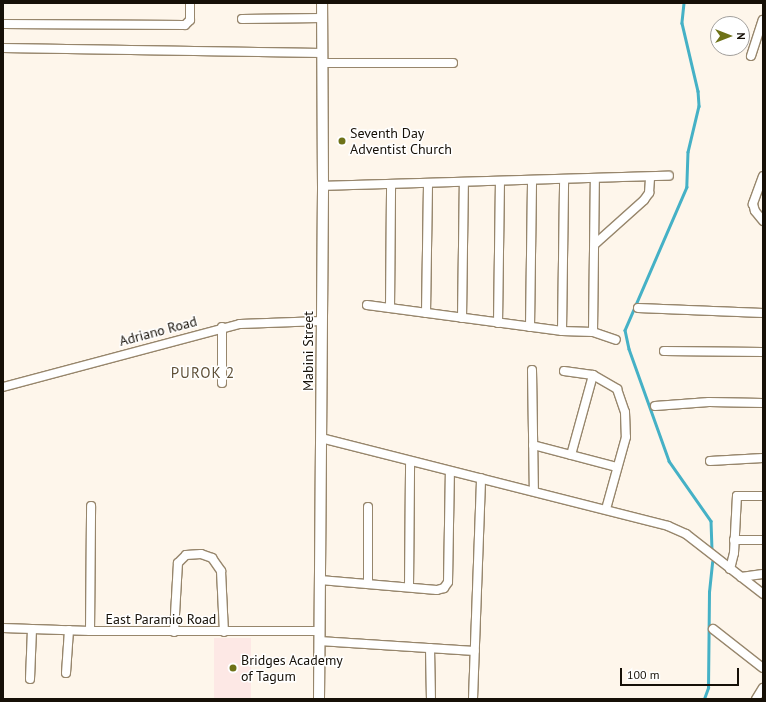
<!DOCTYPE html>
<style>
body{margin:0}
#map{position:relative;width:766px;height:702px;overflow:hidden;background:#fef6eb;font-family:"PT Sans",sans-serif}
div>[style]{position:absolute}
.education>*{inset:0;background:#fde8e5;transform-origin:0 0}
.stream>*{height:2.5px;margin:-1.25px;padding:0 1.25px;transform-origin:1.25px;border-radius:1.25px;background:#45b1c6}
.roads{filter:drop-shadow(1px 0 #97866c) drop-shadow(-1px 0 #97866c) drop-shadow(0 1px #97866c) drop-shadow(0 -1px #97866c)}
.minor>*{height:8px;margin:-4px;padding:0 4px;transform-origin:4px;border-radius:4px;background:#fff}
.major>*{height:10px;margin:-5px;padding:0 5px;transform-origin:5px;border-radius:5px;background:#fff}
.dots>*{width:11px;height:11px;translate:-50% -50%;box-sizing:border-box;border:2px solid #fff;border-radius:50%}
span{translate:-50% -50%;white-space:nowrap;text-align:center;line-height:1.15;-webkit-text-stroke:3px #fff;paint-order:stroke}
.poi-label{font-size:14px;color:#161007}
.left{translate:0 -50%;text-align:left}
.street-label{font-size:14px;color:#161007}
.neighbourhood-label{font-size:15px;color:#5f5037;letter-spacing:1px}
.frame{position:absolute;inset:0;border:4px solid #161007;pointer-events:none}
.north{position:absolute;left:710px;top:16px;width:40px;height:40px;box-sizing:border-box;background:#fff;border:1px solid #a29f9c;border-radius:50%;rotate:90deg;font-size:11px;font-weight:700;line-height:16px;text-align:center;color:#161007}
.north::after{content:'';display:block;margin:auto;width:14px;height:18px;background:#6e7218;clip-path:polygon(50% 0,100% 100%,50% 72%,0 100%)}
.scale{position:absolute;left:620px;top:668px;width:119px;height:18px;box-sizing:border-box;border:2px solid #161007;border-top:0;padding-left:5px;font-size:12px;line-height:14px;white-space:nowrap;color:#161007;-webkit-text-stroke:3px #fff;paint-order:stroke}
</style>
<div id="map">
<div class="education">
<i style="left:214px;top:638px;width:37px;height:61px"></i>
</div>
<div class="stream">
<i style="left:684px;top:3px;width:20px;rotate:96deg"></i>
<i style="left:682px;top:23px;width:70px;rotate:76.8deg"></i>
<i style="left:698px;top:91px;width:15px;rotate:86deg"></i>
<i style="left:699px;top:106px;width:47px;rotate:103.4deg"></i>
<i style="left:688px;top:152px;width:35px;rotate:92deg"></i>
<i style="left:687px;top:187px;width:156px;rotate:113.4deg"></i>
<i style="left:625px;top:330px;width:19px;rotate:78deg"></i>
<i style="left:629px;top:349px;width:119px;rotate:70.3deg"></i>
<i style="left:669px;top:461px;width:73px;rotate:55deg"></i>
<i style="left:711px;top:521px;width:30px;rotate:88deg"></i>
<i style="left:704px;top:699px;width:12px;rotate:-70deg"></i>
<i style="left:708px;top:688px;width:96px;rotate:-89.4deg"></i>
<i style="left:709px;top:592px;width:30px;rotate:-84deg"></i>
</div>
<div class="roads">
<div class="minor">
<i style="left:242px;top:19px;width:80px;rotate:-0.7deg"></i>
<i style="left:3px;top:24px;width:182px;rotate:0.3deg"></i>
<i style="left:185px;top:25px;width:7px;rotate:-45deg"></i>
<i style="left:190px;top:20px;width:17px;rotate:-90deg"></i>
<i style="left:3px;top:48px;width:319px;rotate:0.9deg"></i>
<i style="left:751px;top:56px;width:38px;rotate:-72deg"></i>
<i style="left:323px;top:63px;width:130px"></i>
<i style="left:763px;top:176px;width:30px;rotate:110deg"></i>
<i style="left:753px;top:204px;width:7px;rotate:74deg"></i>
<i style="left:755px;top:211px;width:13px;rotate:51deg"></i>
<i style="left:323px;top:186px;width:346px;rotate:-1.7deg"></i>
<i style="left:595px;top:244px;width:66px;rotate:-41.9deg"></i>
<i style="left:644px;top:200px;width:9px;rotate:-54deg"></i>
<i style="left:649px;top:193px;width:16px;rotate:-86deg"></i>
<i style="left:367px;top:305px;width:197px;rotate:7.6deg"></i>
<i style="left:562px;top:331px;width:31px;rotate:2deg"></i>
<i style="left:593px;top:332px;width:24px;rotate:19deg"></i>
<i style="left:390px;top:308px;width:123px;rotate:-89.5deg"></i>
<i style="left:638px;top:308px;width:125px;rotate:2.3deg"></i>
<i style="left:426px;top:313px;width:129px;rotate:-89.1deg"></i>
<i style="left:462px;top:318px;width:135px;rotate:-89.2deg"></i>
<i style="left:498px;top:323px;width:141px;rotate:-89.2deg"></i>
<i style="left:222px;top:327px;width:56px;rotate:90deg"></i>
<i style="left:530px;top:327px;width:146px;rotate:-89.2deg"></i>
<i style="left:562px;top:331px;width:150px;rotate:-89.2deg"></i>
<i style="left:593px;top:332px;width:154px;rotate:-89.3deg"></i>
<i style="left:664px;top:351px;width:99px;rotate:0.6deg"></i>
<i style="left:532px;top:370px;width:121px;rotate:89.1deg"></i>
<i style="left:564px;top:371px;width:29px;rotate:8deg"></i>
<i style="left:593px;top:375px;width:28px;rotate:30deg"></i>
<i style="left:617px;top:389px;width:24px;rotate:71deg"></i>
<i style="left:625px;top:412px;width:25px;rotate:88deg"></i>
<i style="left:626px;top:437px;width:75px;rotate:105.5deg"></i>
<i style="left:3px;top:387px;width:245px;rotate:-14.9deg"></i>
<i style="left:240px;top:324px;width:82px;rotate:-2.1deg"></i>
<i style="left:655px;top:406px;width:54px;rotate:-4.2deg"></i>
<i style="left:709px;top:402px;width:54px;rotate:1.1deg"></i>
<i style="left:321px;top:438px;width:358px;rotate:14.2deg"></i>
<i style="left:668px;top:526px;width:20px;rotate:24deg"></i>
<i style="left:686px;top:534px;width:98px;rotate:37.9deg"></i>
<i style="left:533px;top:445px;width:87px;rotate:14.7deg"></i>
<i style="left:571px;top:455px;width:83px;rotate:-74.6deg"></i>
<i style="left:710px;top:461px;width:53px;rotate:-3.2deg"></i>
<i style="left:368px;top:507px;width:77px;rotate:90deg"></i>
<i style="left:734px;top:540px;width:29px"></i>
<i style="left:730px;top:569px;width:16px;rotate:-76deg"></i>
<i style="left:734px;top:553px;width:57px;rotate:-87deg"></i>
<i style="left:737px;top:496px;width:26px"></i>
<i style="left:741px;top:577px;width:22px;rotate:-8deg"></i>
<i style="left:320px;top:580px;width:117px;rotate:4.9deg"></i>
<i style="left:437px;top:590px;width:7px;rotate:-16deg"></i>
<i style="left:444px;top:588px;width:7px;rotate:-56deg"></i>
<i style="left:448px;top:582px;width:111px;rotate:-89deg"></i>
<i style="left:409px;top:587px;width:126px;rotate:-89.5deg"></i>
<i style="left:3px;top:628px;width:87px;rotate:2deg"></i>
<i style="left:90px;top:631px;width:229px"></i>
<i style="left:713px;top:629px;width:63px;rotate:38deg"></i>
<i style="left:90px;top:631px;width:125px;rotate:-89.5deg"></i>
<i style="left:174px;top:632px;width:69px;rotate:-86.7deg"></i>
<i style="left:178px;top:563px;width:11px;rotate:-45deg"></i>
<i style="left:186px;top:555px;width:15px;rotate:-4deg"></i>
<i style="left:201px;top:554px;width:12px;rotate:20deg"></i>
<i style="left:212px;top:558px;width:16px;rotate:55deg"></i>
<i style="left:221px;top:571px;width:61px;rotate:87.2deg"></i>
<i style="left:319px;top:641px;width:156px;rotate:3.7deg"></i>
<i style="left:430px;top:648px;width:50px;rotate:88.9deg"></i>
<i style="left:66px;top:673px;width:43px;rotate:-86deg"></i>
<i style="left:30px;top:679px;width:50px;rotate:-87.7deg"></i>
<i style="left:473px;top:699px;width:221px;rotate:-87.9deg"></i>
<i style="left:756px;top:699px;width:13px;rotate:-58deg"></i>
</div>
<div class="major">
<i style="left:319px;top:699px;width:513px;rotate:-89.55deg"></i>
<i style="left:323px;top:186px;width:183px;rotate:-90.3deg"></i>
</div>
</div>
<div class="dots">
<i style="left:342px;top:141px;background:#6e7218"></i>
<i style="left:233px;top:668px;background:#6e7218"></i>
</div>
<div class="poi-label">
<span class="left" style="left:350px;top:141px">Seventh Day<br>Adventist Church</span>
<span class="left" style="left:241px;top:668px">Bridges Academy<br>of Tagum</span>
</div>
<div class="street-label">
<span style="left:158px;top:331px;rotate:-15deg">Adriano Road</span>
<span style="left:308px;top:351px;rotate:-90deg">Mabini Street</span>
<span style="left:161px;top:619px">East Paramio Road</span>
</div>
<div class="neighbourhood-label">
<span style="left:203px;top:373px">PUROK 2</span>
</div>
<div class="frame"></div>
<div class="north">N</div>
<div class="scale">100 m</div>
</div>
